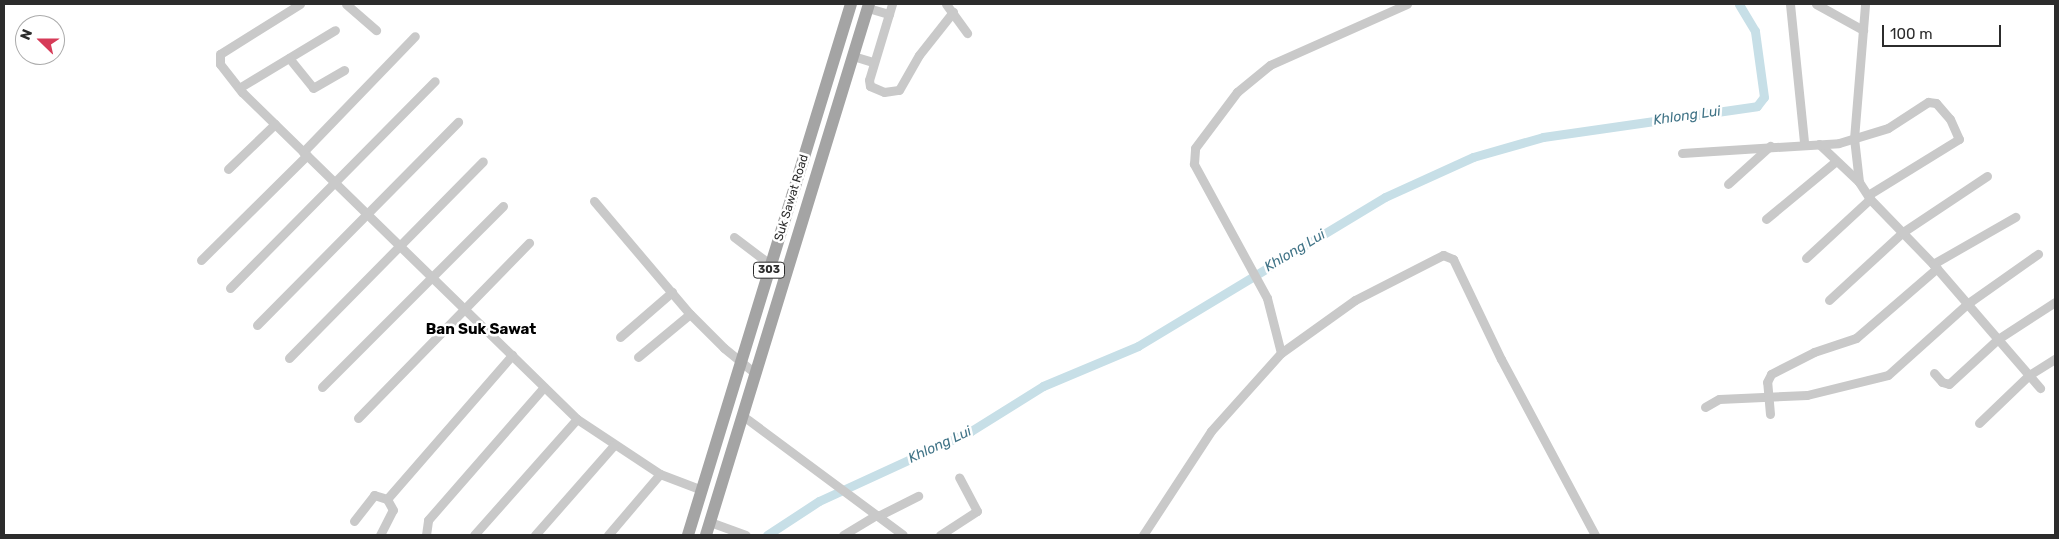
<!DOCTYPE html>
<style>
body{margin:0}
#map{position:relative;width:2059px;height:539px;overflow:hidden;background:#fff;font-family:Rubik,sans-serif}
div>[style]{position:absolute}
.canal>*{height:9px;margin:-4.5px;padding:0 4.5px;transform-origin:4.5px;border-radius:4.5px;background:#c7dfe7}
.minor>*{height:9px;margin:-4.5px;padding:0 4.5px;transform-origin:4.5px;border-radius:4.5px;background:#c9c9c9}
.primary>*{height:12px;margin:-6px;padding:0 6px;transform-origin:6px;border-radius:6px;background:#a4a4a4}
span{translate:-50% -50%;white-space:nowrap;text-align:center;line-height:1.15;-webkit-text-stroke:5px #fff;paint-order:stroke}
.shield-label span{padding:1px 4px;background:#fff;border:1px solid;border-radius:4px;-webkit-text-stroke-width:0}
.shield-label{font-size:11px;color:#2c2c2c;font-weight:700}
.street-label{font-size:12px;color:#2c2c2c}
.water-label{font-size:14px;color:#417487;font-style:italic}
.quarter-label{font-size:15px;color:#000;font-weight:700}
.frame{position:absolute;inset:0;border:5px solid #2c2c2c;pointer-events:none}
.north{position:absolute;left:15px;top:15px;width:50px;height:50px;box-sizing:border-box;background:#fff;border:1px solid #ababab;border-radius:50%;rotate:292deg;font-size:14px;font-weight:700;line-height:20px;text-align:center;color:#2c2c2c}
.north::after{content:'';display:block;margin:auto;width:18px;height:22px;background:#d63b58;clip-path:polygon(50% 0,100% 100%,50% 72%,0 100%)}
.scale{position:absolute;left:1882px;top:25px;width:119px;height:22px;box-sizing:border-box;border:2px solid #2c2c2c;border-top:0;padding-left:6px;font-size:15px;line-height:18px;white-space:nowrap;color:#2c2c2c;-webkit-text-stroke:4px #fff;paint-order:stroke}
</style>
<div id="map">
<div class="canal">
<i style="left:767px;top:535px;width:62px;rotate:-33.2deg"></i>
<i style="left:819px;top:501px;width:167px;rotate:-24.7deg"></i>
<i style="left:971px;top:431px;width:85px;rotate:-32deg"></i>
<i style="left:1043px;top:386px;width:103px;rotate:-22.8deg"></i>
<i style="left:1138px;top:346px;width:288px;rotate:-31.1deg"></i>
<i style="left:1385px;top:197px;width:97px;rotate:-24.4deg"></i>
<i style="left:1473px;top:157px;width:73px;rotate:-15.9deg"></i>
<i style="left:1543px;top:137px;width:216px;rotate:-8.2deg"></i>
<i style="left:1757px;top:106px;width:11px;rotate:-52deg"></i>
<i style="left:1764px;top:97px;width:67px;rotate:-97.8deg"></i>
<i style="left:1755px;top:31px;width:31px;rotate:-121deg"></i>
</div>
<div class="minor">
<i style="left:300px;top:4px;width:94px;rotate:148deg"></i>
<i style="left:220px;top:54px;width:10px;rotate:90deg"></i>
<i style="left:220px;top:64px;width:36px;rotate:52deg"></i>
<i style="left:242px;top:92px;width:468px;rotate:44.3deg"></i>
<i style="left:577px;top:419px;width:100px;rotate:33.5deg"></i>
<i style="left:660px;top:474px;width:45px;rotate:20.9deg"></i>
<i style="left:346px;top:4px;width:40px;rotate:41deg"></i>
<i style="left:892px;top:4px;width:79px;rotate:106.8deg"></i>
<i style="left:869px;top:80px;width:6px;rotate:81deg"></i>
<i style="left:870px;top:86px;width:15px;rotate:23deg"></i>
<i style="left:884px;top:92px;width:15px;rotate:-8deg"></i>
<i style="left:899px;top:90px;width:40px;rotate:-60.3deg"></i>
<i style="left:919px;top:55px;width:55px;rotate:-51.7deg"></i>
<i style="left:946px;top:4px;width:36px;rotate:54deg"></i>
<i style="left:1790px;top:4px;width:140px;rotate:84.2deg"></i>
<i style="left:1816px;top:4px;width:54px;rotate:29deg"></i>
<i style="left:1865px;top:5px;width:133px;rotate:94.7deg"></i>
<i style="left:1854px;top:138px;width:44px;rotate:83.5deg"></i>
<i style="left:1859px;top:182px;width:20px;rotate:57deg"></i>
<i style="left:1870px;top:199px;width:91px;rotate:45.9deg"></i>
<i style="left:1933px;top:264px;width:164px;rotate:49.2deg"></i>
<i style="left:868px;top:8px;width:22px;rotate:16deg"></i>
<i style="left:853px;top:56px;width:21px;rotate:17deg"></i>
<i style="left:289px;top:58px;width:38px;rotate:51deg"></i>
<i style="left:313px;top:88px;width:36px;rotate:-30deg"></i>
<i style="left:239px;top:88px;width:112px;rotate:-31.1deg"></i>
<i style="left:1819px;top:144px;width:55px;rotate:43.5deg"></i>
<i style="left:303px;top:152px;width:161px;rotate:-46deg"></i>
<i style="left:1682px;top:153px;width:157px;rotate:-3.6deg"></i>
<i style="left:1839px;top:143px;width:51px;rotate:-17deg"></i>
<i style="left:1888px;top:128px;width:48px;rotate:-33deg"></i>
<i style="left:1928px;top:102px;width:8px;rotate:7deg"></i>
<i style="left:1936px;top:103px;width:21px;rotate:49deg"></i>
<i style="left:1950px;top:119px;width:22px;rotate:66deg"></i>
<i style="left:1959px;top:139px;width:107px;rotate:148.4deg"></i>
<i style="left:228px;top:169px;width:65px;rotate:-43.8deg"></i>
<i style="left:1728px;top:184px;width:57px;rotate:-42.1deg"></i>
<i style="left:594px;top:201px;width:148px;rotate:49.7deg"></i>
<i style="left:690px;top:314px;width:48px;rotate:45deg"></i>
<i style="left:724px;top:348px;width:40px;rotate:39deg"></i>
<i style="left:1766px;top:219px;width:89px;rotate:-39.6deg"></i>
<i style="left:734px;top:237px;width:46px;rotate:37.1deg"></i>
<i style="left:1806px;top:258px;width:87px;rotate:-42.7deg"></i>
<i style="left:201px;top:260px;width:149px;rotate:-44.7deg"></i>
<i style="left:1933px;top:264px;width:95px;rotate:-29.8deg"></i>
<i style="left:230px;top:288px;width:291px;rotate:-45.3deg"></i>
<i style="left:1829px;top:300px;width:100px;rotate:-42.6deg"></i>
<i style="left:1903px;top:232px;width:101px;rotate:-33.7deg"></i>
<i style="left:257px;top:325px;width:286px;rotate:-45.3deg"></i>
<i style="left:620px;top:337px;width:69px;rotate:-40.9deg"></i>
<i style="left:1281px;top:353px;width:57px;rotate:-104.3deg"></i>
<i style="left:1267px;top:298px;width:153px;rotate:-118.6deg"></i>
<i style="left:1194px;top:164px;width:16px;rotate:-86deg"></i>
<i style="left:1195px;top:148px;width:70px;rotate:-53.1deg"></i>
<i style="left:1237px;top:92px;width:43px;rotate:-39.3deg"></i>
<i style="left:1270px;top:65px;width:150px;rotate:-24deg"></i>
<i style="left:638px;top:357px;width:67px;rotate:-39.6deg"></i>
<i style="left:289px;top:358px;width:276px;rotate:-45.4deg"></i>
<i style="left:1934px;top:373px;width:12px;rotate:48deg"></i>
<i style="left:1942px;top:382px;width:7px;rotate:16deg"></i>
<i style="left:1949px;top:384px;width:67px;rotate:-42.6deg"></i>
<i style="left:1998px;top:339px;width:68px;rotate:-33deg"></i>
<i style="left:322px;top:387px;width:256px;rotate:-45deg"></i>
<i style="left:1705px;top:407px;width:16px;rotate:-30deg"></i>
<i style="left:1719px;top:399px;width:88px;rotate:-2.6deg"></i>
<i style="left:1807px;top:395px;width:83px;rotate:-13.9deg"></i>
<i style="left:1888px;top:375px;width:106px;rotate:-41.9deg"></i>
<i style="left:1967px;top:304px;width:87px;rotate:-35.2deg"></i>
<i style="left:1770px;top:414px;width:32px;rotate:-95deg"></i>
<i style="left:1767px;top:382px;width:9px;rotate:-63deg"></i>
<i style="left:1771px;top:374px;width:48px;rotate:-27.1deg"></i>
<i style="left:1814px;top:352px;width:44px;rotate:-18.4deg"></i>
<i style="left:1856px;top:338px;width:107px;rotate:-40.8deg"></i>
<i style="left:743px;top:416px;width:199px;rotate:36.6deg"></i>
<i style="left:358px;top:418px;width:245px;rotate:-45.7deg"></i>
<i style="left:1979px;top:423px;width:69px;rotate:-43.8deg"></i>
<i style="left:2029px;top:375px;width:31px;rotate:-32deg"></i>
<i style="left:878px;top:516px;width:45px;rotate:-26.6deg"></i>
<i style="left:354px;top:521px;width:33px;rotate:-52deg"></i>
<i style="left:374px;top:495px;width:14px;rotate:17deg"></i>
<i style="left:710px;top:522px;width:38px;rotate:20deg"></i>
<i style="left:380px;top:535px;width:28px;rotate:-63deg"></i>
<i style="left:393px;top:510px;width:13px;rotate:-119deg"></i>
<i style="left:387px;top:499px;width:191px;rotate:-49deg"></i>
<i style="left:426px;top:535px;width:15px;rotate:-82deg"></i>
<i style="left:428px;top:520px;width:176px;rotate:-48.9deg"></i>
<i style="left:474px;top:535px;width:155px;rotate:-48.4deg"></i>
<i style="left:535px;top:535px;width:120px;rotate:-48.7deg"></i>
<i style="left:608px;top:535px;width:80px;rotate:-49.6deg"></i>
<i style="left:843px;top:535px;width:39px;rotate:-31deg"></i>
<i style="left:940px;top:535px;width:44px;rotate:-33deg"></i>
<i style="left:977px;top:511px;width:38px;rotate:-118deg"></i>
<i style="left:1143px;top:535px;width:124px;rotate:-56.8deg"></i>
<i style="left:1211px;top:431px;width:105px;rotate:-48.1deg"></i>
<i style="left:1281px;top:353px;width:91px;rotate:-35.6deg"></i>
<i style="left:1355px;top:300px;width:99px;rotate:-27.1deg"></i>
<i style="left:1443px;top:255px;width:11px;rotate:22deg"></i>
<i style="left:1453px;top:259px;width:111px;rotate:64.4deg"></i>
<i style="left:1501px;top:359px;width:200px;rotate:61.9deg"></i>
</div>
<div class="primary">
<i style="left:688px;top:535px;width:555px;rotate:-72.94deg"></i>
<i style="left:706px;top:535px;width:555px;rotate:-72.94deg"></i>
</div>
<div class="shield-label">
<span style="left:769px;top:270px">303</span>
</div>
<div class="street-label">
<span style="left:792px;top:198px;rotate:-73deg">Suk Sawat Road</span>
</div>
<div class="water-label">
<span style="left:1687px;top:116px;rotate:-8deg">Khlong Lui</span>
<span style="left:1295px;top:251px;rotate:-31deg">Khlong Lui</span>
<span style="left:940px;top:445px;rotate:-25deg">Khlong Lui</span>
</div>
<div class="quarter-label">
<span style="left:481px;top:330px">Ban Suk Sawat</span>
</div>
<div class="frame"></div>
<div class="north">N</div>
<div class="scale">100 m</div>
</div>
